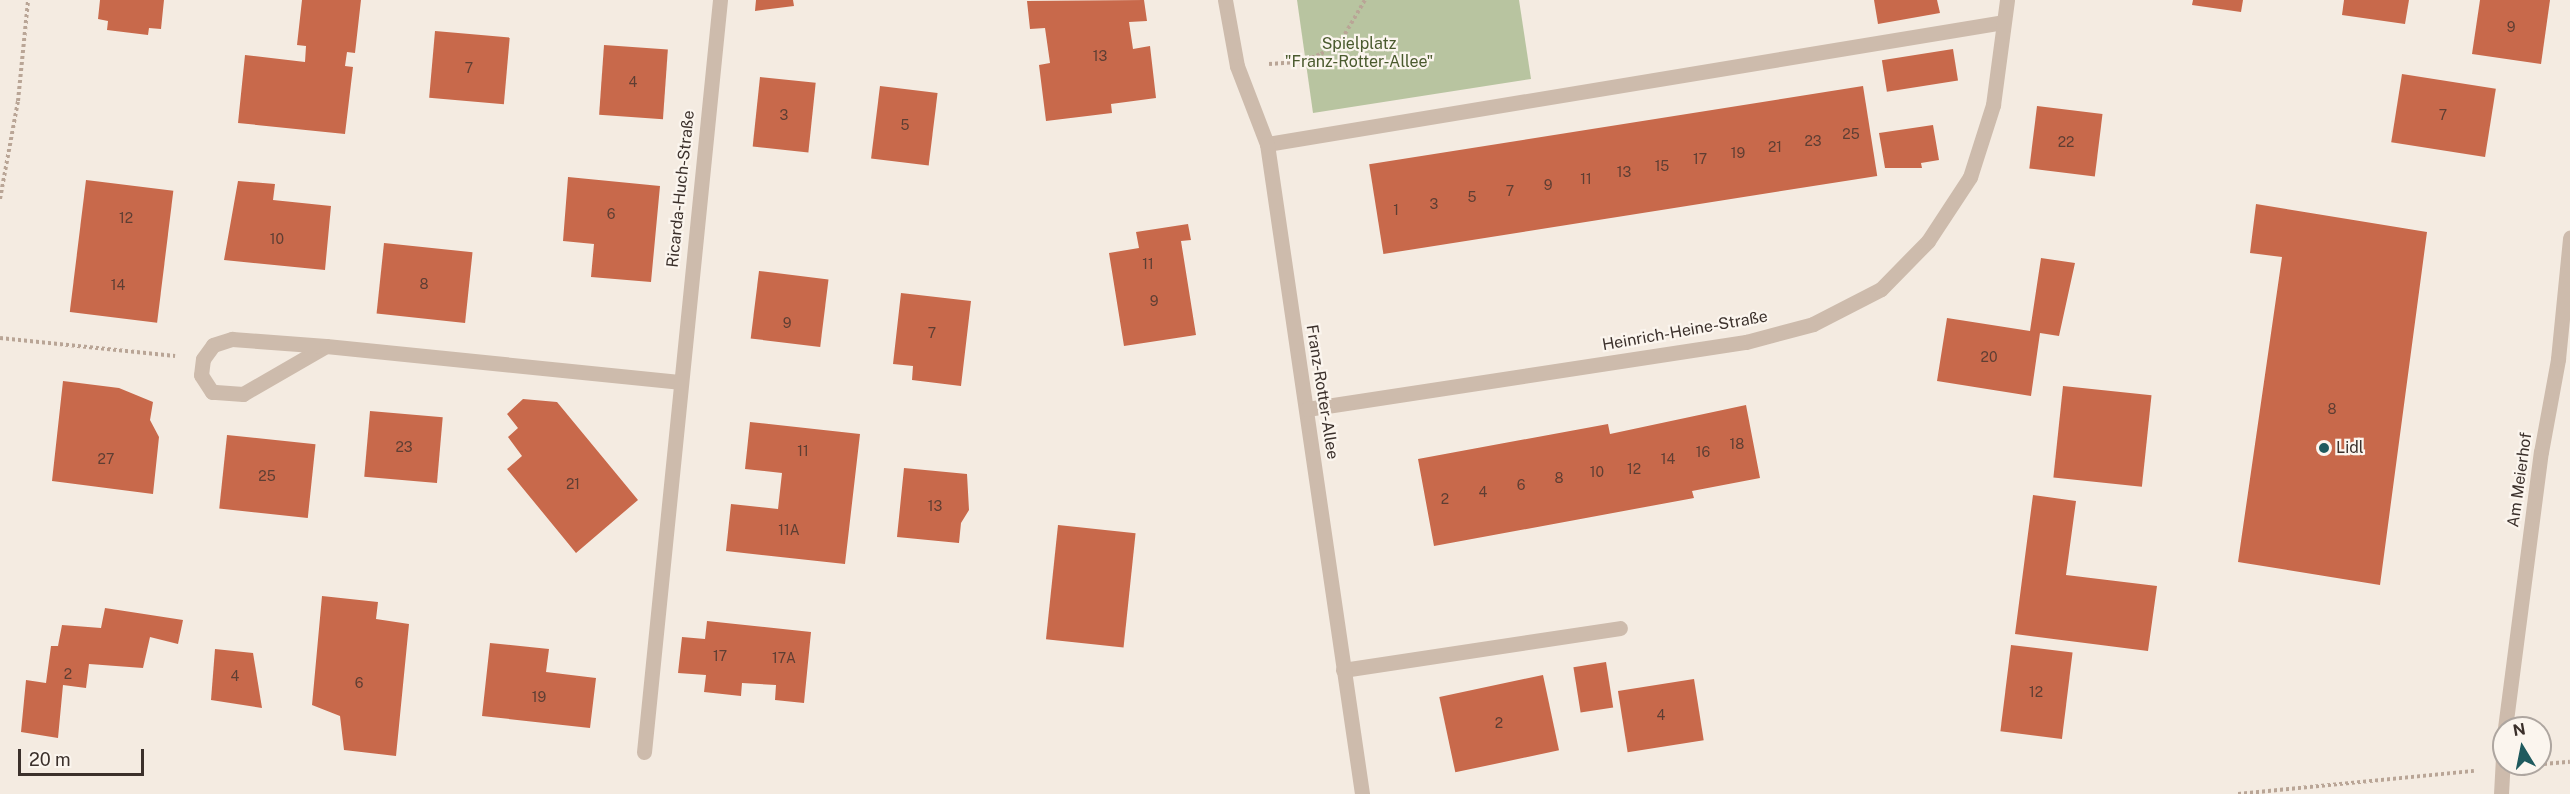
<!DOCTYPE html>
<meta charset="utf-8">
<style>
body{margin:0}
#map{position:relative;width:2570px;height:794px;overflow:hidden;background:#f4ebe1;font-family:"Public Sans",sans-serif}
div>[style]{position:absolute}
.green>*{inset:0;background:#b8c4a0}
.building>*{inset:0;background:#c8694b;transform-origin:0 0}
.path>*{height:4px;margin-top:-2px;transform-origin:0;background:repeating-linear-gradient(90deg,#b9a596 0 3px,transparent 0 6px)}
.lane>*{height:15px;margin:-7.5px;padding:0 7.5px;transform-origin:7.5px;border-radius:7.5px;background:#cdbbac}
.street>*{height:15px;margin:-7.5px;padding:0 7.5px;transform-origin:7.5px;border-radius:7.5px;background:#cdbbac}
.dots>*{width:16px;height:16px;translate:-50% -50%;box-sizing:border-box;border:3px solid #fbf5ee;border-radius:50%}
span{translate:-50% -50%;white-space:nowrap;text-align:center;line-height:1.15;-webkit-text-stroke:4.5px #fbf5ee;paint-order:stroke}
.number-label{font-size:14px;color:#5e3e33}
.number-label span{-webkit-text-stroke-width:0}
.park-label{font-size:16px;color:#4a5a2e}
.street-label{font-size:16px;color:#3b302b}
.poi-label{font-size:16px;color:#3b302b}
.left{translate:0 -50%;text-align:left}
.north{position:absolute;left:2492px;top:716px;width:60px;height:60px;box-sizing:border-box;background:#fbf5ee;border:2px solid #aea6a0;border-radius:50%;rotate:350deg;font-size:16px;font-weight:700;line-height:24px;text-align:center;color:#3b302b}
.north::after{content:'';display:block;margin:auto;width:21px;height:27px;background:#1f5a5e;clip-path:polygon(50% 0,100% 100%,50% 72%,0 100%)}
.scale{position:absolute;left:18px;top:749px;width:126px;height:27px;box-sizing:border-box;border:3px solid #3b302b;border-top:0;padding-left:8px;font-size:18px;line-height:21px;white-space:nowrap;color:#3b302b;-webkit-text-stroke:4px #fbf5ee;paint-order:stroke}
</style>
<div id="map">
<div class="green">
<i style="clip-path:polygon(1297px 0,1519px 0,1531px 79px,1313px 113px)"></i>
</div>
<div class="building">
<i style="clip-path:polygon(100px 0,164px 0,161px 29px,149px 28px,148px 35px,107px 30px,108px 21px,98px 19px)"></i>
<i style="clip-path:polygon(302px 0,361px 0,355px 53px,347px 52px,345px 66px,353px 67px,345px 134px,238px 123px,245px 55px,305px 62px,306px 46px,297px 45px)"></i>
<i style="clip-path:polygon(756px 0,793px 0,794px 6px,755px 11px)"></i>
<i style="clip-path:polygon(1144px 0,1147px 21px,1129px 22px,1133px 49px,1150px 46px,1156px 98px,1111px 104px,1112px 113px,1046px 121px,1039px 65px,1050px 63px,1045px 28px,1030px 29px,1027px 1px)"></i>
<i style="clip-path:polygon(1874px 0,1937px 0,1940px 13px,1878px 24px)"></i>
<i style="clip-path:polygon(2193px 0,2243px 0,2241px 12px,2192px 5px)"></i>
<i style="clip-path:polygon(2344px 0,2409px 0,2405px 24px,2342px 15px)"></i>
<i style="clip-path:polygon(2480px 0,2550px 0,2541px 64px,2472px 54px)"></i>
<i style="left:435px;top:31px;width:75px;height:67px;rotate:5deg"></i>
<i style="left:604px;top:45px;width:64px;height:70px;rotate:4deg"></i>
<i style="left:1953px;top:49px;width:32px;height:72px;rotate:81deg"></i>
<i style="left:2402px;top:74px;width:95px;height:69px;rotate:9deg"></i>
<i style="left:760px;top:77px;width:56px;height:70px;rotate:6deg"></i>
<i style="left:880px;top:86px;width:58px;height:73px;rotate:7deg"></i>
<i style="left:1863px;top:86px;width:91px;height:500px;rotate:81deg"></i>
<i style="left:2037px;top:106px;width:66px;height:63px;rotate:7deg"></i>
<i style="clip-path:polygon(1933px 125px,1939px 160px,1921px 163px,1922px 168px,1885px 168px,1879px 133px)"></i>
<i style="clip-path:polygon(568px 177px,660px 186px,651px 282px,591px 277px,594px 244px,563px 241px)"></i>
<i style="left:86px;top:180px;width:88px;height:133px;rotate:7deg"></i>
<i style="clip-path:polygon(238px 181px,275px 184px,273px 200px,331px 206px,325px 270px,224px 260px)"></i>
<i style="clip-path:polygon(2256px 204px,2427px 232px,2380px 585px,2238px 562px,2282px 257px,2250px 253px)"></i>
<i style="clip-path:polygon(1188px 224px,1191px 240px,1181px 241px,1196px 335px,1124px 346px,1109px 253px,1139px 248px,1136px 232px)"></i>
<i style="left:384px;top:243px;width:89px;height:71px;rotate:6deg"></i>
<i style="clip-path:polygon(2041px 258px,2075px 263px,2059px 336px,2040px 333px,2031px 396px,1937px 381px,1947px 318px,2030px 331px)"></i>
<i style="left:759px;top:271px;width:70px;height:68px;rotate:7deg"></i>
<i style="clip-path:polygon(901px 293px,971px 301px,961px 386px,912px 380px,913px 366px,893px 364px)"></i>
<i style="clip-path:polygon(63px 381px,119px 388px,153px 402px,150px 420px,159px 437px,153px 494px,52px 481px)"></i>
<i style="left:2063px;top:386px;width:89px;height:92px;rotate:6deg"></i>
<i style="clip-path:polygon(523px 399px,557px 402px,638px 500px,576px 553px,507px 469px,522px 456px,508px 437px,518px 428px,507px 414px)"></i>
<i style="clip-path:polygon(1746px 405px,1760px 478px,1692px 491px,1694px 498px,1434px 546px,1418px 459px,1608px 424px,1610px 434px)"></i>
<i style="left:370px;top:411px;width:73px;height:66px;rotate:5deg"></i>
<i style="clip-path:polygon(750px 422px,860px 434px,845px 564px,726px 551px,731px 504px,778px 509px,782px 473px,745px 469px)"></i>
<i style="left:227px;top:435px;width:89px;height:74px;rotate:6deg"></i>
<i style="clip-path:polygon(904px 468px,967px 474px,969px 510px,961px 523px,959px 543px,897px 537px)"></i>
<i style="clip-path:polygon(2033px 495px,2076px 501px,2066px 575px,2157px 586px,2148px 651px,2015px 634px)"></i>
<i style="left:1058px;top:525px;width:78px;height:115px;rotate:6deg"></i>
<i style="clip-path:polygon(322px 596px,378px 602px,376px 619px,409px 624px,396px 756px,344px 750px,340px 716px,312px 705px)"></i>
<i style="clip-path:polygon(105px 608px,183px 620px,178px 644px,150px 637px,143px 668px,89px 664px,86px 688px,63px 685px,58px 738px,21px 732px,26px 680px,46px 683px,51px 646px,58px 646px,62px 625px,101px 628px)"></i>
<i style="clip-path:polygon(707px 621px,811px 632px,804px 703px,775px 700px,776px 685px,742px 683px,741px 696px,704px 692px,706px 675px,678px 673px,682px 637px,705px 639px)"></i>
<i style="clip-path:polygon(490px 643px,549px 649px,546px 672px,596px 678px,590px 728px,482px 716px)"></i>
<i style="left:2011px;top:645px;width:62px;height:87px;rotate:7deg"></i>
<i style="clip-path:polygon(215px 649px,253px 653px,262px 708px,211px 700px)"></i>
<i style="left:1606px;top:662px;width:46px;height:33px;rotate:81deg"></i>
<i style="left:1543px;top:675px;width:77px;height:106px;rotate:78deg"></i>
<i style="left:1694px;top:679px;width:62px;height:77px;rotate:81deg"></i>
</div>
<div class="path">
<i style="left:1269px;top:64px;width:31px;rotate:-4deg"></i>
<i style="left:1300px;top:62px;width:22px;rotate:-21deg"></i>
<i style="left:1321px;top:54px;width:26px;rotate:-36deg"></i>
<i style="left:1342px;top:39px;width:45px;rotate:-59.5deg"></i>
<i style="left:0;top:199px;width:100px;rotate:-79.6deg"></i>
<i style="left:18px;top:101px;width:101px;rotate:-84.3deg"></i>
<i style="left:0;top:338px;width:176px;rotate:5.9deg"></i>
<i style="left:2532px;top:765px;width:38px;rotate:-5deg"></i>
<i style="left:2238px;top:794px;width:237px;rotate:-5.6deg"></i>
</div>
<div class="lane">
<i style="left:1267px;top:144px;width:746px;rotate:-9.41deg"></i>
<i style="left:1343px;top:670px;width:280px;rotate:-8.6deg"></i>
</div>
<div class="street">
<i style="left:1225px;top:0;width:67px;rotate:79.7deg"></i>
<i style="left:1237px;top:66px;width:84px;rotate:69deg"></i>
<i style="left:1267px;top:144px;width:657px;rotate:81.68deg"></i>
<i style="left:326px;top:346px;width:96px;rotate:150deg"></i>
<i style="left:243px;top:394px;width:31px;rotate:-176deg"></i>
<i style="left:212px;top:392px;width:20px;rotate:-123deg"></i>
<i style="left:201px;top:375px;width:16px;rotate:-83deg"></i>
<i style="left:203px;top:359px;width:17px;rotate:-54deg"></i>
<i style="left:213px;top:345px;width:20px;rotate:-18deg"></i>
<i style="left:232px;top:339px;width:94px;rotate:4.3deg"></i>
<i style="left:326px;top:346px;width:355px;rotate:5.8deg"></i>
<i style="left:1307px;top:409px;width:444px;rotate:-8.7deg"></i>
<i style="left:1746px;top:342px;width:69px;rotate:-15deg"></i>
<i style="left:1813px;top:324px;width:76px;rotate:-27.2deg"></i>
<i style="left:1881px;top:289px;width:67px;rotate:-45.6deg"></i>
<i style="left:1928px;top:241px;width:77px;rotate:-56.7deg"></i>
<i style="left:1970px;top:177px;width:76px;rotate:-72.3deg"></i>
<i style="left:1993px;top:105px;width:106px;rotate:-82.4deg"></i>
<i style="left:2505px;top:728px;width:278px;rotate:-82.6deg"></i>
<i style="left:2541px;top:452px;width:95px;rotate:-79.6deg"></i>
<i style="left:2558px;top:359px;width:122px;rotate:-84.3deg"></i>
<i style="left:644px;top:752px;width:756px;rotate:-84.23deg"></i>
<i style="left:2501px;top:794px;width:55px;rotate:-86.9deg"></i>
</div>
<div class="dots">
<i style="left:2324px;top:448px;background:#1f5a5e"></i>
</div>
<div class="number-label">
<span style="left:2511px;top:27px">9</span>
<span style="left:1100px;top:56px">13</span>
<span style="left:469px;top:68px">7</span>
<span style="left:633px;top:82px">4</span>
<span style="left:784px;top:115px">3</span>
<span style="left:2443px;top:115px">7</span>
<span style="left:905px;top:125px">5</span>
<span style="left:1851px;top:134px">25</span>
<span style="left:1813px;top:141px">23</span>
<span style="left:2066px;top:142px">22</span>
<span style="left:1775px;top:147px">21</span>
<span style="left:1738px;top:153px">19</span>
<span style="left:1700px;top:159px">17</span>
<span style="left:1662px;top:166px">15</span>
<span style="left:1624px;top:172px">13</span>
<span style="left:1586px;top:179px">11</span>
<span style="left:1548px;top:185px">9</span>
<span style="left:1510px;top:191px">7</span>
<span style="left:1472px;top:197px">5</span>
<span style="left:1434px;top:204px">3</span>
<span style="left:1396px;top:210px">1</span>
<span style="left:611px;top:214px">6</span>
<span style="left:126px;top:218px">12</span>
<span style="left:277px;top:239px">10</span>
<span style="left:1148px;top:264px">11</span>
<span style="left:424px;top:284px">8</span>
<span style="left:118px;top:285px">14</span>
<span style="left:1154px;top:301px">9</span>
<span style="left:787px;top:323px">9</span>
<span style="left:932px;top:333px">7</span>
<span style="left:1989px;top:357px">20</span>
<span style="left:2332px;top:409px">8</span>
<span style="left:1737px;top:444px">18</span>
<span style="left:404px;top:447px">23</span>
<span style="left:803px;top:451px">11</span>
<span style="left:1703px;top:452px">16</span>
<span style="left:106px;top:459px">27</span>
<span style="left:1668px;top:459px">14</span>
<span style="left:1634px;top:469px">12</span>
<span style="left:1597px;top:472px">10</span>
<span style="left:267px;top:476px">25</span>
<span style="left:1559px;top:478px">8</span>
<span style="left:573px;top:484px">21</span>
<span style="left:1521px;top:485px">6</span>
<span style="left:1483px;top:492px">4</span>
<span style="left:1445px;top:499px">2</span>
<span style="left:935px;top:506px">13</span>
<span style="left:789px;top:530px">11A</span>
<span style="left:720px;top:656px">17</span>
<span style="left:784px;top:658px">17A</span>
<span style="left:68px;top:674px">2</span>
<span style="left:235px;top:676px">4</span>
<span style="left:359px;top:683px">6</span>
<span style="left:2036px;top:692px">12</span>
<span style="left:539px;top:697px">19</span>
<span style="left:1661px;top:715px">4</span>
<span style="left:1499px;top:723px">2</span>
</div>
<div class="park-label">
<span style="left:1359px;top:53px">Spielplatz<br>"Franz-Rotter-Allee"</span>
</div>
<div class="street-label">
<span style="left:681px;top:189px;rotate:-84deg">Ricarda-Huch-Straße</span>
<span style="left:1685px;top:331px;rotate:-10deg">Heinrich-Heine-Straße</span>
<span style="left:1322px;top:392px;rotate:81deg">Franz-Rotter-Allee</span>
<span style="left:2520px;top:480px;rotate:-82deg">Am Meierhof</span>
</div>
<div class="poi-label">
<span class="left" style="left:2336px;top:448px">Lidl</span>
</div>
<div class="north">N</div>
<div class="scale">20 m</div>
</div>
